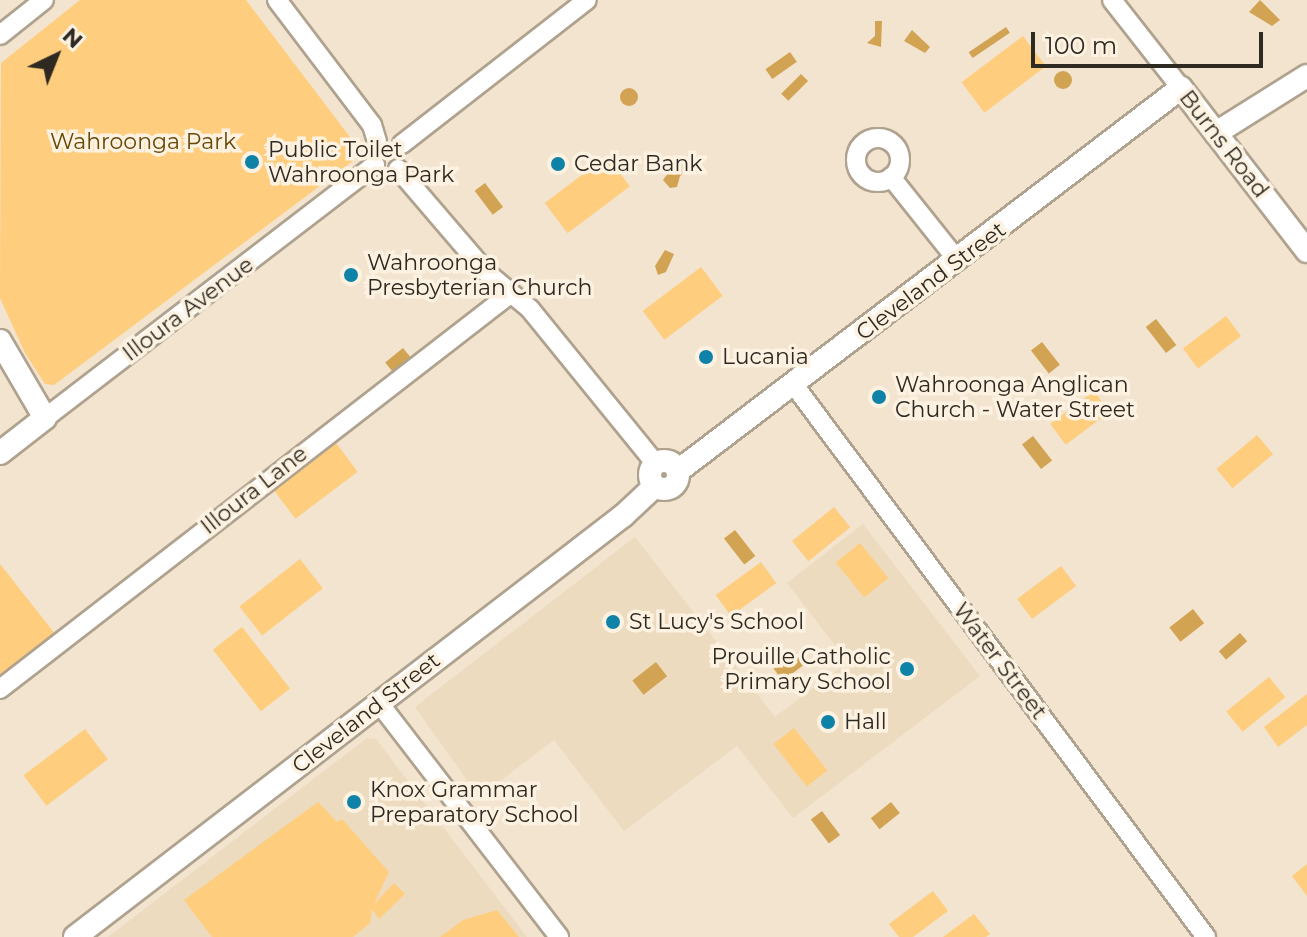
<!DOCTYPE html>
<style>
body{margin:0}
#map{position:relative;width:1307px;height:937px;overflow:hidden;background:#f2e4cf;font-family:Montserrat,sans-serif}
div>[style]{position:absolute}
.built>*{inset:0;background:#eddbbf}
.green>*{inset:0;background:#fecd7d;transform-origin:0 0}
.water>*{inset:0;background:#d2a353;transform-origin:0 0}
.round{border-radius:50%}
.roads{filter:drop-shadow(2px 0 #afa28e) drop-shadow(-2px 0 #afa28e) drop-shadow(0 2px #afa28e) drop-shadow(0 -2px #afa28e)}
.minor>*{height:18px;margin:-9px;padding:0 9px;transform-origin:9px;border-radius:9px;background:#fff}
.minor>.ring{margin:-9px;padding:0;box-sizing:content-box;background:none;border:18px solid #fff;border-radius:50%}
.tertiary>*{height:22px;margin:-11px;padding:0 11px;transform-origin:11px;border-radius:11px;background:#fff}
.tertiary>.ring{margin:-11px;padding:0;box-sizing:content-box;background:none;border:22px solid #fff;border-radius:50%}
.dots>*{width:22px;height:22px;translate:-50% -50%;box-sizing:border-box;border:4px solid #fdf2e1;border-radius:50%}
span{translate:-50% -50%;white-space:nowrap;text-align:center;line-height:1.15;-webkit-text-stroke:7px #fdf2e1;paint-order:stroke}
.park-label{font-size:22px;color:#674805}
.street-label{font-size:22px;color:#2e2921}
.poi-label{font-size:22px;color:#2e2921}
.left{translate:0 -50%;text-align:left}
.right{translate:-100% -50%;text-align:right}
.north{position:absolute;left:16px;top:16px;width:80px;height:80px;-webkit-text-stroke:6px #fdf2e1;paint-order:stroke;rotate:43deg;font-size:22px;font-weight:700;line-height:32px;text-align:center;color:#2e2921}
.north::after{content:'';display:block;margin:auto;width:28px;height:36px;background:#2e2921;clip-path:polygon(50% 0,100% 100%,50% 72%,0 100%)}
.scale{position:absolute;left:1031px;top:32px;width:232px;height:36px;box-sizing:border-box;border:4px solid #2e2921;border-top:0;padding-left:10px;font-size:24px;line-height:28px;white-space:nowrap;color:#2e2921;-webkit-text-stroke:6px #fdf2e1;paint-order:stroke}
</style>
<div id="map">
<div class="built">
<i style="clip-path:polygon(863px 524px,980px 676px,793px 818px,737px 746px,624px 831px,554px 740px,479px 797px,415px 707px,635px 537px,775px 717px,848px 662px,787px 583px)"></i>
<i style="clip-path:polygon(367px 738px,376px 739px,527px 937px,108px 937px)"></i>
</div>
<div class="green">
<i style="clip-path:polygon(80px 0,246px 0,356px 145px,353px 161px,54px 385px,45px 384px,25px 353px,0 298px,1px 63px)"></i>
<i style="left:1023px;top:36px;width:38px;height:77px;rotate:53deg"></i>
<i style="left:607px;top:156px;width:38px;height:78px;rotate:53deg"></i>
<i style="left:701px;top:267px;width:36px;height:73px;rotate:53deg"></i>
<i style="left:1226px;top:316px;width:25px;height:54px;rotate:53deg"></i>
<i style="left:1094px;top:391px;width:26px;height:55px;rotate:53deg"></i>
<i style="left:1257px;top:435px;width:25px;height:53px;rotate:50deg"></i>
<i style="left:336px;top:443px;width:36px;height:78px;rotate:53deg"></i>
<i style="left:834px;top:507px;width:26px;height:54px;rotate:51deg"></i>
<i style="left:860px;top:543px;width:45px;height:31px;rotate:51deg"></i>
<i style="left:300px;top:559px;width:37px;height:77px;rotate:52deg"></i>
<i style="left:761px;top:562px;width:26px;height:56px;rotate:54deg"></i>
<i style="clip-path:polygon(0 564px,56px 635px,0 680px)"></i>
<i style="left:1061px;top:566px;width:25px;height:55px;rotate:53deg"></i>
<i style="left:242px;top:627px;width:78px;height:37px;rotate:52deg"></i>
<i style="left:1269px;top:677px;width:26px;height:55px;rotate:51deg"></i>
<i style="clip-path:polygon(1307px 694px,1307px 725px,1278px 747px,1264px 727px)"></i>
<i style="left:794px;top:728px;width:54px;height:26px;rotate:52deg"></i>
<i style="left:85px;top:729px;width:38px;height:77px;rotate:53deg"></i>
<i style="clip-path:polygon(318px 802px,337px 822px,342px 819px,389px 872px,374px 904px,394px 883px,405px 894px,379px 919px,372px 909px,370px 923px,353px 937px,212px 937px,184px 900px)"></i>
<i style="clip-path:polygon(1307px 864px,1307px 896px,1292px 876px)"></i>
<i style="clip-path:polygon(933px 891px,948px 911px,913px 937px,899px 937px,889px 924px)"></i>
<i style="clip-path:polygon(497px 910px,519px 937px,440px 937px,463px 920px)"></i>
<i style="clip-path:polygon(974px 914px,990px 934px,986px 937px,943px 937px)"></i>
</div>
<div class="water">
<i style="clip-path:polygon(1260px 0,1280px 20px,1272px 26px,1249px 12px)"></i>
<i style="clip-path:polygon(875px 21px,882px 21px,881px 47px,867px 43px,875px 36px)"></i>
<i style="left:1006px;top:27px;width:7px;height:45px;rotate:56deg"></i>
<i style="clip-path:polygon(912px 30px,930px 47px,925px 53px,904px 41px)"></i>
<i style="left:790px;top:52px;width:12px;height:30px;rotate:55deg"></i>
<i class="round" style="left:1054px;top:71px;width:18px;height:18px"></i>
<i style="left:801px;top:74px;width:10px;height:28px;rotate:45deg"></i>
<i class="round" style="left:620px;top:88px;width:18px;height:18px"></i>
<i style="clip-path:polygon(687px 161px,692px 167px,680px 176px,677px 187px,670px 188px,663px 180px,674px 165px)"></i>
<i style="left:485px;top:183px;width:30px;height:13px;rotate:53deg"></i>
<i style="clip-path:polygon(665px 250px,674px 254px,666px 272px,658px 275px,655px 266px)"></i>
<i style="left:1156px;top:319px;width:33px;height:13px;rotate:52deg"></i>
<i style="left:1042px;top:342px;width:29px;height:14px;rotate:52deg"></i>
<i style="left:403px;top:348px;width:13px;height:23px;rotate:51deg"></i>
<i style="left:1033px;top:436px;width:31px;height:14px;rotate:52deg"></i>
<i style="left:735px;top:530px;width:33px;height:14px;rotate:52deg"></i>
<i style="left:1193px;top:609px;width:18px;height:30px;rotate:52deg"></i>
<i style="left:1240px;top:633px;width:11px;height:28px;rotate:49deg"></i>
<i style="left:796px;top:652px;width:15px;height:28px;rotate:53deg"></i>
<i style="left:656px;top:662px;width:18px;height:30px;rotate:52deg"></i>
<i style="left:891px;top:802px;width:14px;height:26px;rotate:51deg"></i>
<i style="left:822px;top:811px;width:30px;height:14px;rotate:53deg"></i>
</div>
<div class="roads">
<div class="minor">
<i style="left:277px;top:0;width:157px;rotate:52.8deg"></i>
<i style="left:372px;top:125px;width:17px;rotate:73deg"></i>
<i style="left:1112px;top:0;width:112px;rotate:51.9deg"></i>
<i style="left:0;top:35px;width:56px;rotate:-38.5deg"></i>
<i class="ring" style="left:856px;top:138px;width:26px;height:26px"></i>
<i style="left:402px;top:144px;width:234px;rotate:-37.9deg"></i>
<i style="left:398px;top:169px;width:137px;rotate:49.4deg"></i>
<i style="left:487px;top:273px;width:56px;rotate:39.9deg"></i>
<i style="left:530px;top:309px;width:200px;rotate:50.9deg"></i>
<i style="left:891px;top:177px;width:107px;rotate:51.4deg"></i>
<i style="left:794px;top:385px;width:689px;rotate:53.26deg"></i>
<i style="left:45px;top:418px;width:416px;rotate:-37.5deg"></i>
<i style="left:0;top:689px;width:645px;rotate:-37.76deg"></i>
<i style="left:379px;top:703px;width:295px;rotate:52.4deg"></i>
</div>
<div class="tertiary">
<i style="left:1216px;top:133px;width:107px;rotate:-32.1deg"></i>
<i style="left:0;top:341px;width:89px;rotate:59.7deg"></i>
<i style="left:45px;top:418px;width:57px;rotate:142.1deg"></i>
<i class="ring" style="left:650px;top:461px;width:6px;height:6px"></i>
<i style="left:678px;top:471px;width:632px;rotate:-37.29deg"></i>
<i style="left:1181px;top:88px;width:206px;rotate:52.3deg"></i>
<i style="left:75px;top:937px;width:692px;rotate:-37.55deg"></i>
<i style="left:624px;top:515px;width:42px;rotate:-43.1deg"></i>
</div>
</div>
<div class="dots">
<i style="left:252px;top:162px;background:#0f82a8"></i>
<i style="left:558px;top:164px;background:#0f82a8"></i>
<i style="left:351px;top:275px;background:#0f82a8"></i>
<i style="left:706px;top:357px;background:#0f82a8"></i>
<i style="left:879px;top:397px;background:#0f82a8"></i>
<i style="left:613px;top:622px;background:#0f82a8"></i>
<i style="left:907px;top:669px;background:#0f82a8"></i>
<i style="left:828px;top:722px;background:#0f82a8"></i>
<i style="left:354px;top:802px;background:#0f82a8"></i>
</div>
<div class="park-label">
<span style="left:143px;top:142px">Wahroonga Park</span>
</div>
<div class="street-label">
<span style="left:1224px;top:144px;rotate:52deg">Burns Road</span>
<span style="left:931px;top:281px;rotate:-37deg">Cleveland Street</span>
<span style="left:188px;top:309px;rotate:-37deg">Illoura Avenue</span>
<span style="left:254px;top:490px;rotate:-38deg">Illoura Lane</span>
<span style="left:1000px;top:661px;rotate:53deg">Water Street</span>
<span style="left:366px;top:713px;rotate:-38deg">Cleveland Street</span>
</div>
<div class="poi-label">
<span class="left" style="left:268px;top:162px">Public Toilet<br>Wahroonga Park</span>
<span class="left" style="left:574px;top:164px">Cedar Bank</span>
<span class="left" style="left:367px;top:275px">Wahroonga<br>Presbyterian Church</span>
<span class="left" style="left:722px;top:357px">Lucania</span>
<span class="left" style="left:895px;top:397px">Wahroonga Anglican<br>Church - Water Street</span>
<span class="left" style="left:629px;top:622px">St Lucy's School</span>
<span class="right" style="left:891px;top:669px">Prouille Catholic<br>Primary School</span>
<span class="left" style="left:844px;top:722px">Hall</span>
<span class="left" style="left:370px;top:802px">Knox Grammar<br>Preparatory School</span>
</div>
<div class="north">N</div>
<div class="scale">100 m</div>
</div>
